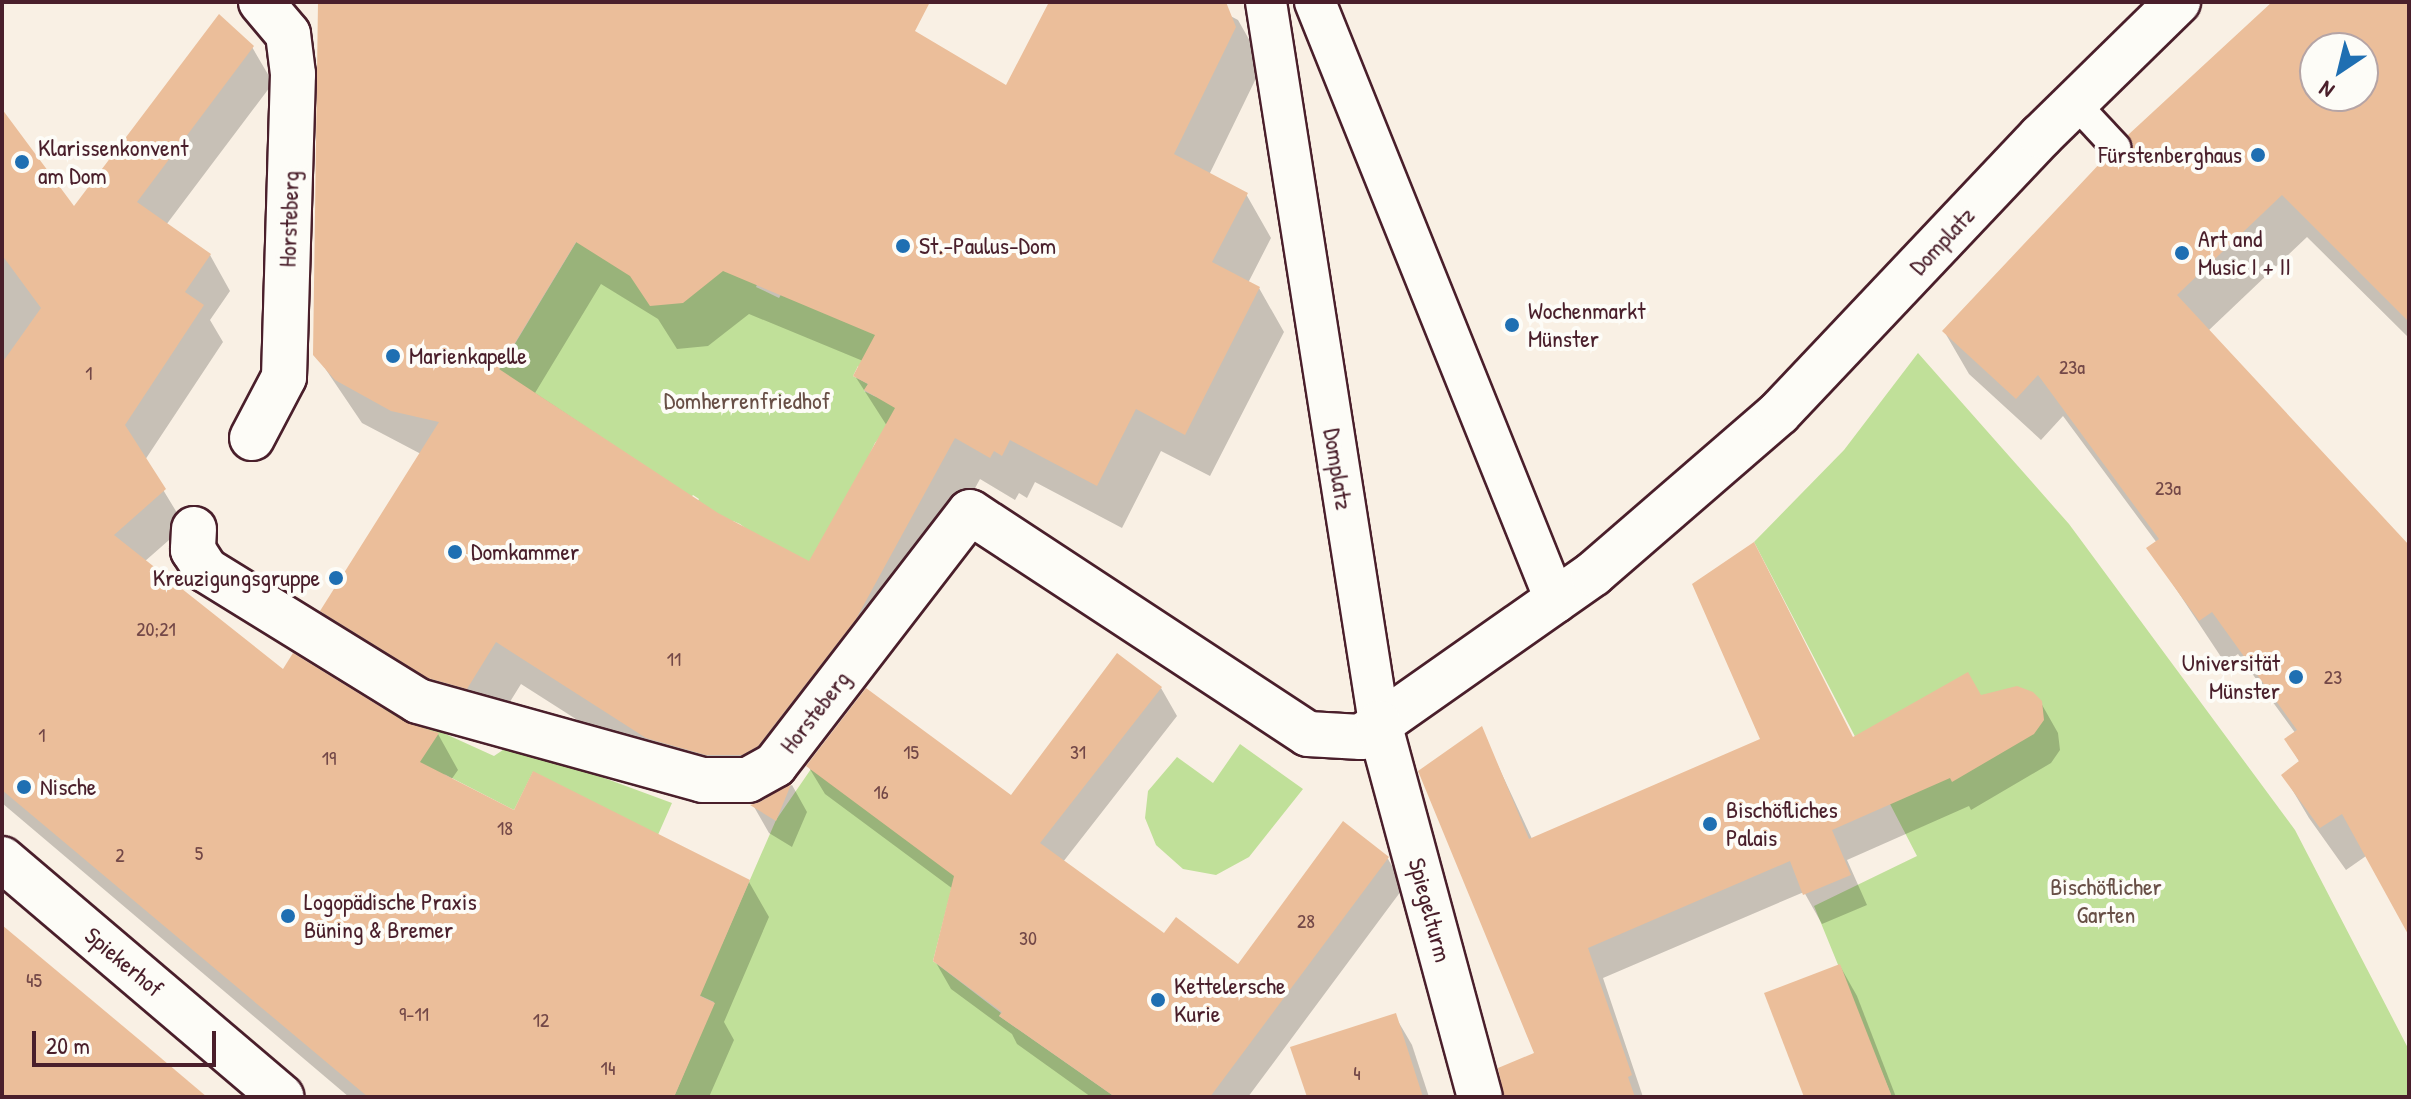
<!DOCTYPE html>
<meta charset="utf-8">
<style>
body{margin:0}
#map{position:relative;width:2411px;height:1099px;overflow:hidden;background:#f9f0e4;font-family:"Patrick Hand",sans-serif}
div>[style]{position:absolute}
.green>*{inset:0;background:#c0e099}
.shadow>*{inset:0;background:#0003}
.building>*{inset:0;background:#ebbe9a}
.roads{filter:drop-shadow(2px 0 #4a1f2b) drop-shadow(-2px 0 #4a1f2b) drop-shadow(0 2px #4a1f2b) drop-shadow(0 -2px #4a1f2b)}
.service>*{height:28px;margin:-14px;padding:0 14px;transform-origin:14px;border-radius:14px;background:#fdfcf7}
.pedestrian>*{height:40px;margin:-20px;padding:0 20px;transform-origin:20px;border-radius:20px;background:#fdfcf7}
.minor>*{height:44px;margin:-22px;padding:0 22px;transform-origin:22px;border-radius:22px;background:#fdfcf7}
.dots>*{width:22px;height:22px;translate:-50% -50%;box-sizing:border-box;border:4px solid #fdfcf7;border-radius:50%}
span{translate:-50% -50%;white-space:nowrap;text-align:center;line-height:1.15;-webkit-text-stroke:8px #fdfcf7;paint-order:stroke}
.number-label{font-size:20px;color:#724747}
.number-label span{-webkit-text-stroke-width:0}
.poi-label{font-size:24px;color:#4a1f2b}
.left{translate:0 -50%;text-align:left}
.right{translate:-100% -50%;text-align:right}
.street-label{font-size:24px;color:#4a1f2b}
.park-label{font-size:24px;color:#684f46}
.frame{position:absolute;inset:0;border:4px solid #4a1f2b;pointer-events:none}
.north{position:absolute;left:2299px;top:32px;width:80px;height:80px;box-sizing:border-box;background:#fdfcf7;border:2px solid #b5a4a5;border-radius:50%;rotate:215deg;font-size:22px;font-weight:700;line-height:32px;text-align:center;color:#4a1f2b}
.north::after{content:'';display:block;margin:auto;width:28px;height:36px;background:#1f6fb2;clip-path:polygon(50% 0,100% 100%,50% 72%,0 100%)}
.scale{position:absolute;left:32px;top:1031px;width:184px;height:36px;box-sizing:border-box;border:4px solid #4a1f2b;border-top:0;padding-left:10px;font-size:24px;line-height:28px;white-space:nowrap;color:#4a1f2b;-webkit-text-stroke:6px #fdfcf7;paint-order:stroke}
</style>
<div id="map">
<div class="green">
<i style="clip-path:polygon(577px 241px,714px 254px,763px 271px,756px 287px,779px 298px,787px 284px,883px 333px,864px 369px,858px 366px,853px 376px,868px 384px,864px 391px,874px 396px,905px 406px,875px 443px,810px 579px,740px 524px,733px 521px,728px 528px,694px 507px,699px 499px,693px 495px,687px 502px,493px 380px)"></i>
<i style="clip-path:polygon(1918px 353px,2069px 524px,2295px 830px,2409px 1050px,2409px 1097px,1892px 1097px,1814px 906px,1917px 856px,1754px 542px,1844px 450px)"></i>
<i style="clip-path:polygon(evenodd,384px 706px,494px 756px,512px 744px,672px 803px,628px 903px,722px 944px,776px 820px,811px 769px,957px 867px,933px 961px,1001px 1013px,999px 1016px,1115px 1097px,674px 1097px,714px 1002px,340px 832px,384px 706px,533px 772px,579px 929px,444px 774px,514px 810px,533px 772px)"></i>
<i style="clip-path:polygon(1240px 744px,1303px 789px,1249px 857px,1216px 875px,1183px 869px,1156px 845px,1145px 818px,1148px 791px,1177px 757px,1213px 783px)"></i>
</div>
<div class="shadow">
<i style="clip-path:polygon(evenodd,320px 2px,856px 2px,1007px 88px,1058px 2px,1204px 2px,1238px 20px,1263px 64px,1209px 175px,1246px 194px,1271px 238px,1248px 283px,1259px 288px,1284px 332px,1210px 476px,1161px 451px,1122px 528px,1035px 482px,1027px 498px,1019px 493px,1015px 500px,980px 479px,880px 662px,782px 790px,792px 785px,807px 812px,792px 847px,769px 833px,753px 805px,768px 798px,732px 798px,673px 781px,521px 684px,492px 731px,347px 654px,322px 611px,421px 454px,362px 423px,316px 355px,320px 2px,601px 284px,658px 319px,677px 349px,708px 346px,749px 314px,863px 361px,855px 376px,887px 426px,810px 563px,717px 514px,535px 393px,601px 284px)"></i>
<i style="clip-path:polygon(evenodd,2275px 2px,2409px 2px,2409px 338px,2307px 237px,2208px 331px,2409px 549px,2409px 932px,2366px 856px,2346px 870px,2309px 818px,2284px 776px,2300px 763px,2287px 740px,2296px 734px,2238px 654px,2225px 663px,2149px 548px,2157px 543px,2063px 416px,2041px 440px,1969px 374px,1944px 331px,2100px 166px,2130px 161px,2275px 2px,2315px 48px,2363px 48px,2363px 96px,2315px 96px,2315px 48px)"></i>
<i style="clip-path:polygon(252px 47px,273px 83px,166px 225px,210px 255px,230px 291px,210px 320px,223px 342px,145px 460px,185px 526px,144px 562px,284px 672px,438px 734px,458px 770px,451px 780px,515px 812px,749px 882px,769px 917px,724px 1022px,734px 1040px,709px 1097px,349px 1097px,2px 803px,2px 112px,74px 209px)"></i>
<i style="clip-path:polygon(1161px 688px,1177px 716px,1063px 862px,1164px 936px,1239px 967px,1344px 824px,1388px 859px,1404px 887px,1248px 1097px,1091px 1097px,1017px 1044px,1012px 1034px,951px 989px,935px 961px,953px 889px,825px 794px,808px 766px,1011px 798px)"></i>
<i style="clip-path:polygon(1980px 698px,2041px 703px,2058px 733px,2060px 750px,2051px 763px,1971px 810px,1969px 806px,1847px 860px,1867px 905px,1822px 924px,1804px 892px,1603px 978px,1643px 1097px,1526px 1097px,1537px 1054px,1481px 729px,1532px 839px)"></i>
<i style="clip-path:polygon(1840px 966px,1857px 996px,1896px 1097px,1807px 1097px)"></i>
<i style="clip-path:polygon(1395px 1016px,1412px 1045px,1429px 1097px,1309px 1097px)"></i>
</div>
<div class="building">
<i style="clip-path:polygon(evenodd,318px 2px,930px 2px,915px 31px,1006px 85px,1049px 2px,1226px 2px,1236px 27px,1174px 154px,1248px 193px,1212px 262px,1260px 287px,1185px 435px,1136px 409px,1097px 486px,1010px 440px,1002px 456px,994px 451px,990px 458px,955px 438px,856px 619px,758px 746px,742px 755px,706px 755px,646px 738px,496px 642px,467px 689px,428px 678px,320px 611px,439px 422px,391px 411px,335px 380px,313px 355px,318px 2px,576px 242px,630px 276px,650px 306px,683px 303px,723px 271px,875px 335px,853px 376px,868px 384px,864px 390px,895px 408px,809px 561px,718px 513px,499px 369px,576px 242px)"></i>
<i style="clip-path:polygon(evenodd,2272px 2px,2409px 2px,2409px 322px,2282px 195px,2177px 295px,2409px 545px,2409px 936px,2342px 814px,2320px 828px,2281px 775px,2299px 761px,2284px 739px,2297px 730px,2212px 612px,2199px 621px,2146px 548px,2159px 539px,2038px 375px,2016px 399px,1942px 331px,2104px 159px,2119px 164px,2128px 159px,2133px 144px,2128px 135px,2272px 2px,2315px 48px,2363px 48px,2363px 96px,2315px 96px,2315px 48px)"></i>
<i style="clip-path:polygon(219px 14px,254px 46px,137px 202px,211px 254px,185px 292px,204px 305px,125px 425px,166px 489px,114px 535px,283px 669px,293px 653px,405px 722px,439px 733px,420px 762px,514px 810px,533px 771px,750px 880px,700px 996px,715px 1003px,674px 1097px,368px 1097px,2px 790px,2px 363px,41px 308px,2px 255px,2px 109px,74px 206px)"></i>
<i style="clip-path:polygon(1754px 542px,1853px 737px,1968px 672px,1981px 695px,2017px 686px,2033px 692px,2042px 701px,2044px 720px,2034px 734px,1952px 782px,1950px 778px,1832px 830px,1851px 875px,1803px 895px,1790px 861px,1588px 948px,1632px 1075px,1628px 1077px,1635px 1097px,1504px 1097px,1498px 1068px,1534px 1053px,1418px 771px,1482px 726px,1529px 839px,1760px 739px,1692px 584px)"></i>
<i style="clip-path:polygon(1117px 653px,1162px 687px,1040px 843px,1164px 933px,1176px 917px,1238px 964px,1343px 821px,1389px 857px,1210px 1097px,1115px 1097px,999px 1016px,1002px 1012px,933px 961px,954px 876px,806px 766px,866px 688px,1011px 795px)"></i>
<i style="clip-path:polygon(792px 782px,776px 821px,750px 805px,760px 802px)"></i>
<i style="clip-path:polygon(2px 925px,142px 1042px,207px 1097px,2px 1097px)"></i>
<i style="clip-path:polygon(1840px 964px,1892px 1097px,1804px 1097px,1764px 993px)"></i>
<i style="clip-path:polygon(1396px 1013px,1423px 1097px,1307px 1097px,1290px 1047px)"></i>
</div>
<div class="roads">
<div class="service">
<i style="left:2074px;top:102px;width:62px;rotate:47deg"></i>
</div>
<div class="pedestrian">
<i style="left:1266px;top:2px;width:730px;rotate:81.09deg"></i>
<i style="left:1315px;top:2px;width:647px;rotate:68.12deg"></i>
</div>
<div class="minor">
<i style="left:252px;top:438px;width:69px;rotate:-62.3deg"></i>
<i style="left:284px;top:377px;width:303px;rotate:-88.3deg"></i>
<i style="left:293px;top:74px;width:40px;rotate:-97.1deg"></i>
<i style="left:288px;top:34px;width:42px;rotate:-130.2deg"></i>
<i style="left:194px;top:529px;width:21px;rotate:93deg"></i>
<i style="left:193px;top:550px;width:24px;rotate:57deg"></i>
<i style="left:206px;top:570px;width:249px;rotate:31.7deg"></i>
<i style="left:418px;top:701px;width:296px;rotate:15.5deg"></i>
<i style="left:703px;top:780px;width:45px"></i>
<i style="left:748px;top:780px;width:31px;rotate:-29deg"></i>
<i style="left:775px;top:765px;width:319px;rotate:-52.4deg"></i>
<i style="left:970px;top:512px;width:404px;rotate:33.3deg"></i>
<i style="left:1308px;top:734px;width:53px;rotate:3.2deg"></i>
<i style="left:1361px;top:737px;width:284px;rotate:-35.1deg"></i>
<i style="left:1593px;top:574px;width:246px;rotate:-40.9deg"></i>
<i style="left:1779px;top:413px;width:381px;rotate:-46.6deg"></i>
<i style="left:2041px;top:136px;width:192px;rotate:-44.4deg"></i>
<i style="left:1379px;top:723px;width:387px;rotate:74.9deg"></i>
<i style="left:2px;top:859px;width:367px;rotate:40.4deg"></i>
</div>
</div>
<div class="dots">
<i style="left:2258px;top:155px;background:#1f6fb2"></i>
<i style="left:22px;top:162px;background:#1f6fb2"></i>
<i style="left:903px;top:246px;background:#1f6fb2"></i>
<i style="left:2182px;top:253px;background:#1f6fb2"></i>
<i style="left:1512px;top:325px;background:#1f6fb2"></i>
<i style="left:393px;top:356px;background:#1f6fb2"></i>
<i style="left:455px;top:552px;background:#1f6fb2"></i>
<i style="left:336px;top:578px;background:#1f6fb2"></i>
<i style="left:2296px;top:677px;background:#1f6fb2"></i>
<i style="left:24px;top:787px;background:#1f6fb2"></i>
<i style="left:1710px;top:824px;background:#1f6fb2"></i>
<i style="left:288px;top:916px;background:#1f6fb2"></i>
<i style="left:1158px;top:1000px;background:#1f6fb2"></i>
</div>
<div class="number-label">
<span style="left:2072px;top:366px">23a</span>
<span style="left:89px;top:372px">1</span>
<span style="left:2168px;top:487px">23a</span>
<span style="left:156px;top:628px">20;21</span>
<span style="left:674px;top:658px">11</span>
<span style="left:2333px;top:676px">23</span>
<span style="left:42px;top:734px">1</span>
<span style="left:911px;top:751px">15</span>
<span style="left:1078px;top:751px">31</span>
<span style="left:329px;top:757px">19</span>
<span style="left:881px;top:791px">16</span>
<span style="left:505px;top:827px">18</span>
<span style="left:199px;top:852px">5</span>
<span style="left:120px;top:854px">2</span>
<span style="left:1306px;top:920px">28</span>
<span style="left:1028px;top:937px">30</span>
<span style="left:34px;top:979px">45</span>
<span style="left:414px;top:1013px">9-11</span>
<span style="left:541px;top:1019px">12</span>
<span style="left:608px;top:1067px">14</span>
<span style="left:1357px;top:1072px">4</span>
</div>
<div class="poi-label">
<span class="left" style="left:38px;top:162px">Klarissenkonvent<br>am Dom</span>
<span class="right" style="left:2242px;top:155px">Fürstenberghaus</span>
<span class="left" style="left:2198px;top:253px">Art and<br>Music I + II</span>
<span class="left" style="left:919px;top:246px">St.-Paulus-Dom</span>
<span class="left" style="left:1528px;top:325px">Wochenmarkt<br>Münster</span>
<span class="left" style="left:409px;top:356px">Marienkapelle</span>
<span class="left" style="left:471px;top:552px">Domkammer</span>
<span class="right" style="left:320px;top:578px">Kreuzigungsgruppe</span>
<span class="right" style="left:2280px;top:677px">Universität<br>Münster</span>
<span class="left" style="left:40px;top:787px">Nische</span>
<span class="left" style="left:1726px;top:824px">Bischöfliches<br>Palais</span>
<span class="left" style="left:304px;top:916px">Logopädische Praxis<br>Büning &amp; Bremer</span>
<span class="left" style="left:1174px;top:1000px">Kettelersche<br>Kurie</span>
</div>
<div class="street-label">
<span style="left:289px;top:219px;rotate:-88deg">Horsteberg</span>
<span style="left:1942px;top:241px;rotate:-47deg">Domplatz</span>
<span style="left:1338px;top:469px;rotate:81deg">Domplatz</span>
<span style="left:815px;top:712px;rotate:-52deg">Horsteberg</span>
<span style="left:1430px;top:910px;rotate:75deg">Spiegelturm</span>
<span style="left:124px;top:962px;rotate:40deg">Spiekerhof</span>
</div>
<div class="park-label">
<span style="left:747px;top:401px">Domherrenfriedhof</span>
<span style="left:2106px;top:901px">Bischöflicher<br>Garten</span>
</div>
<div class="frame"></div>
<div class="north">N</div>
<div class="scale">20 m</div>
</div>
